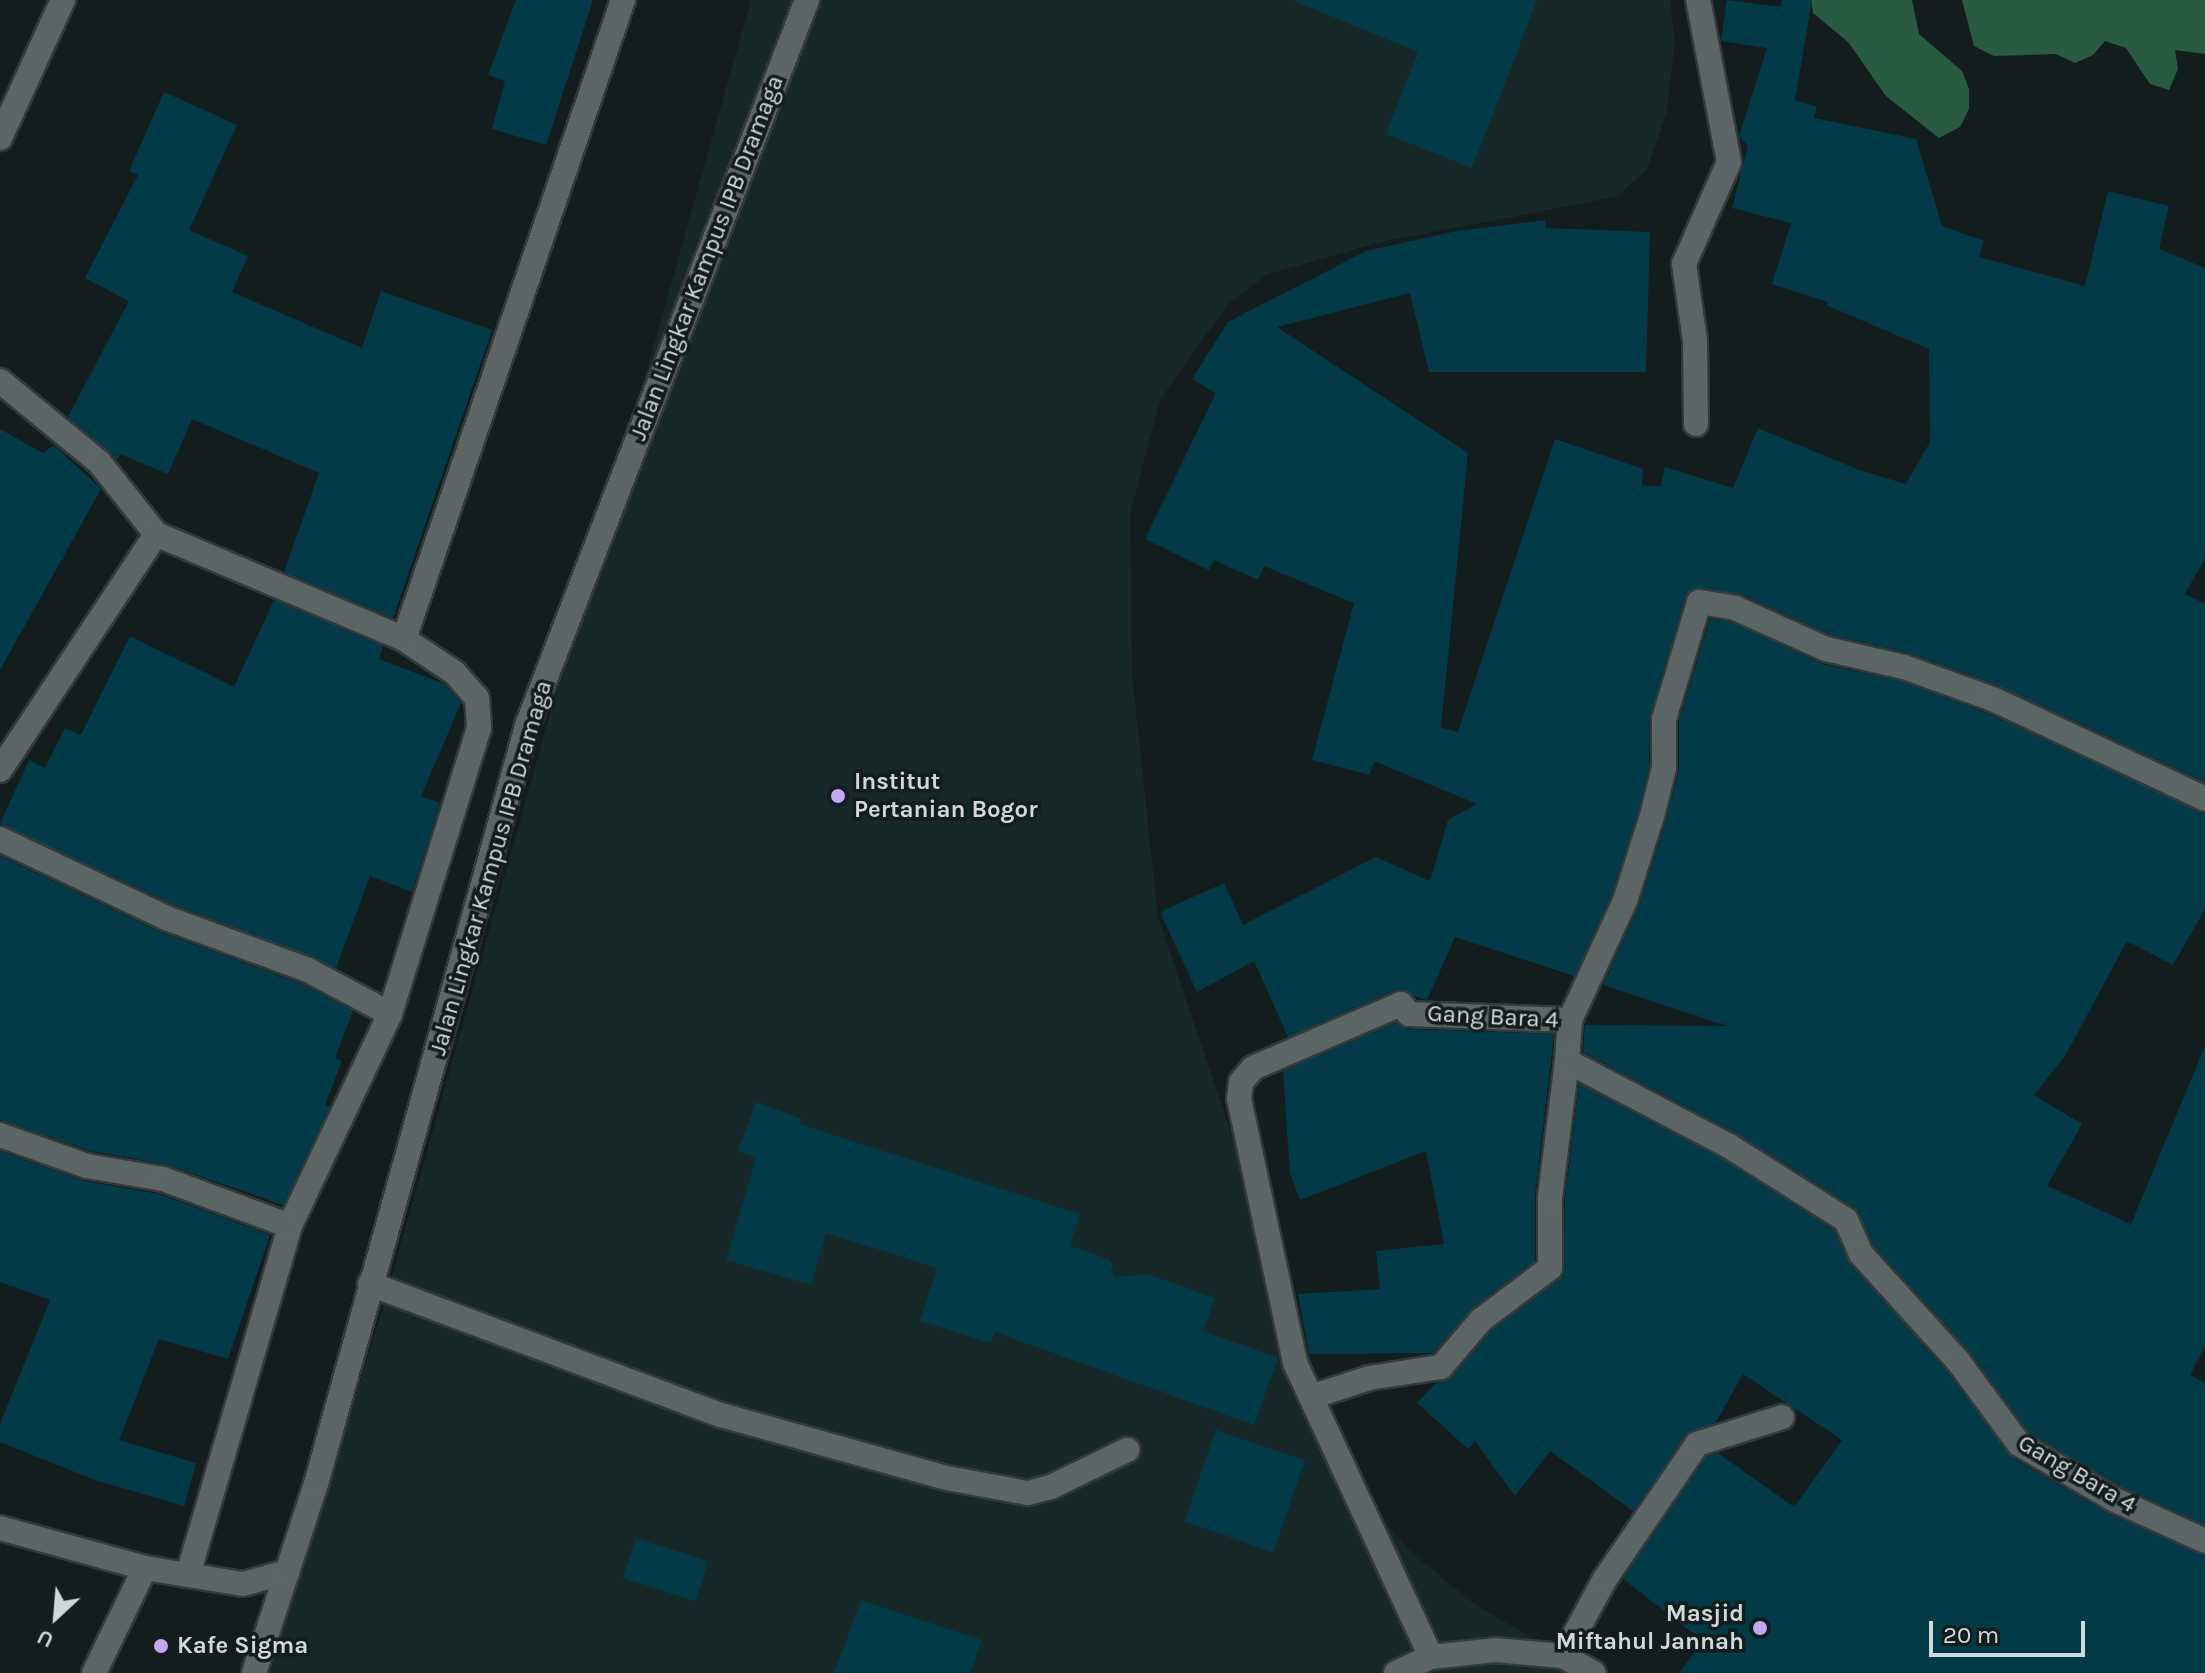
<!DOCTYPE html>
<style>
body{margin:0}
#map{position:relative;width:2205px;height:1673px;overflow:hidden;background:#141d1e;font-family:Karla,sans-serif}
div>[style]{position:absolute}
.built>*{inset:0;background:#172829}
.forest>*{inset:0;background:#285b42}
.building>*{inset:0;background:#033a47;transform-origin:0 0}
.roads{filter:drop-shadow(2px 0 #34393a) drop-shadow(-2px 0 #34393a) drop-shadow(0 2px #34393a) drop-shadow(0 -2px #34393a)}
.street>*{height:24px;margin:-12px;padding:0 12px;transform-origin:12px;border-radius:12px;background:#5c6667}
.secondary>*{height:24px;margin:-12px;padding:0 12px;transform-origin:12px;border-radius:12px;background:#5c6667}
.dots>*{width:22px;height:22px;translate:-50% -50%;box-sizing:border-box;border:4px solid #141d1e;border-radius:50%}
span{translate:-50% -50%;white-space:nowrap;text-align:center;line-height:1.15;-webkit-text-stroke:7px #141d1e;paint-order:stroke}
.street-label{font-size:24px;color:#d2d8d8}
.poi-label{font-size:24px;color:#d2d8d8;font-weight:700}
.left{translate:0 -50%;text-align:left}
.right{translate:-100% -50%;text-align:right}
.north{position:absolute;left:16px;top:1577px;width:80px;height:80px;-webkit-text-stroke:6px #141d1e;paint-order:stroke;rotate:206deg;font-size:22px;font-weight:700;line-height:32px;text-align:center;color:#d2d8d8}
.north::after{content:'';display:block;margin:auto;width:28px;height:36px;background:#d2d8d8;clip-path:polygon(50% 0,100% 100%,50% 72%,0 100%)}
.scale{position:absolute;left:1929px;top:1621px;width:156px;height:36px;box-sizing:border-box;border:4px solid #d2d8d8;border-top:0;padding-left:10px;font-size:24px;line-height:28px;white-space:nowrap;color:#d2d8d8;-webkit-text-stroke:6px #141d1e;paint-order:stroke}
</style>
<div id="map">
<div class="built">
<i style="clip-path:polygon(751px 0,1670px 0,1675px 41px,1666px 114px,1647px 169px,1616px 197px,1385px 241px,1268px 274px,1227px 305px,1160px 400px,1130px 514px,1132px 674px,1158px 917px,1266px 1236px,1302px 1410px,1359px 1494px,1411px 1552px,1474px 1604px,1560px 1654px,1581px 1673px,270px 1673px,385px 1301px)"></i>
</div>
<div class="forest">
<i style="clip-path:polygon(1811px 0,1912px 0,1919px 34px,1962px 71px,1969px 89px,1969px 109px,1960px 127px,1939px 138px,1886px 96px,1848px 42px,1813px 13px)"></i>
<i style="clip-path:polygon(1962px 0,2205px 0,2205px 54px,2175px 50px,2178px 69px,2169px 90px,2150px 84px,2126px 48px,2105px 41px,2093px 55px,2075px 63px,2056px 54px,1994px 56px,1974px 46px)"></i>
</div>
<div class="building">
<i style="clip-path:polygon(516px 0,593px 0,546px 145px,492px 129px,505px 81px,488px 75px)"></i>
<i style="clip-path:polygon(1292px 0,1537px 0,1472px 168px,1386px 134px,1418px 52px)"></i>
<i style="clip-path:polygon(1727px 0,1780px 7px,1782px 0,1812px 0,1795px 100px,1817px 107px,1814px 118px,1916px 139px,1942px 226px,1984px 241px,1979px 257px,2085px 286px,2108px 191px,2169px 206px,2159px 249px,2205px 268px,2205px 558px,2185px 594px,2205px 604px,2205px 782px,2000px 686px,1909px 653px,1831px 635px,1741px 594px,1695px 588px,1685px 598px,1650px 715px,1649px 766px,1638px 812px,1611px 896px,1574px 976px,1455px 937px,1427px 1000px,1395px 990px,1288px 1037px,1254px 961px,1197px 992px,1160px 912px,1224px 883px,1243px 925px,1376px 857px,1430px 881px,1448px 820px,1477px 804px,1374px 761px,1370px 775px,1312px 760px,1354px 603px,1264px 566px,1258px 580px,1214px 560px,1209px 570px,1145px 539px,1216px 393px,1192px 379px,1228px 322px,1366px 251px,1457px 231px,1545px 220px,1546px 228px,1650px 232px,1646px 372px,1429px 372px,1410px 293px,1277px 327px,1468px 453px,1441px 728px,1458px 732px,1555px 439px,1643px 469px,1642px 485px,1660px 487px,1665px 467px,1733px 488px,1758px 428px,1859px 470px,1906px 484px,1930px 442px,1929px 349px,1826px 305px,1828px 302px,1772px 284px,1791px 223px,1732px 208px,1748px 146px,1739px 136px,1767px 48px,1721px 41px)"></i>
<i style="clip-path:polygon(164px 92px,237px 125px,189px 230px,248px 256px,232px 292px,362px 348px,381px 291px,492px 330px,393px 618px,284px 572px,319px 473px,192px 419px,168px 474px,120px 454px,117px 460px,68px 417px,129px 301px,85px 278px,138px 175px,129px 171px)"></i>
<i style="clip-path:polygon(0 429px,43px 453px,54px 445px,101px 489px,0 670px)"></i>
<i style="clip-path:polygon(274px 600px,383px 646px,379px 659px,444px 684px,461px 703px,421px 796px,440px 803px,412px 892px,370px 876px,336px 968px,172px 904px,0 824px,29px 760px,45px 768px,65px 728px,81px 735px,130px 636px,234px 687px)"></i>
<i style="clip-path:polygon(1710px 619px,1731px 622px,1822px 664px,1900px 681px,1989px 714px,2205px 814px,2205px 909px,2173px 965px,2127px 941px,2065px 1056px,2034px 1095px,2082px 1124px,2047px 1186px,2131px 1224px,2205px 1046px,2205px 1346px,2190px 1375px,2205px 1383px,2205px 1525px,2120px 1486px,2029px 1433px,1969px 1351px,1874px 1246px,1854px 1207px,1736px 1133px,1583px 1052px,1585px 1025px,1727px 1026px,1603px 985px,1639px 906px,1666px 821px,1679px 771px,1679px 721px)"></i>
<i style="clip-path:polygon(0 856px,160px 932px,302px 984px,353px 1011px,335px 1058px,342px 1061px,325px 1105px,330px 1107px,283px 1205px,168px 1165px,91px 1151px,0 1120px)"></i>
<i style="clip-path:polygon(1396px 1022px,1408px 1029px,1554px 1034px,1535px 1195px,1535px 1261px,1472px 1308px,1433px 1353px,1309px 1354px,1298px 1294px,1380px 1289px,1376px 1251px,1444px 1244px,1426px 1151px,1300px 1200px,1290px 1173px,1283px 1071px)"></i>
<i style="clip-path:polygon(1579px 1084px,1722px 1159px,1834px 1230px,1850px 1264px,1946px 1370px,2011px 1457px,2107px 1513px,2205px 1556px,2205px 1673px,1679px 1673px,1703px 1641px,1623px 1579px,1706px 1457px,1718px 1453px,1794px 1507px,1842px 1440px,1743px 1374px,1716px 1422px,1685px 1436px,1633px 1511px,1550px 1451px,1515px 1496px,1475px 1441px,1468px 1449px,1417px 1403px,1436px 1383px,1452px 1377px,1491px 1331px,1563px 1275px,1565px 1198px)"></i>
<i style="clip-path:polygon(756px 1102px,802px 1119px,799px 1124px,1080px 1214px,1070px 1246px,1110px 1260px,1114px 1277px,1148px 1274px,1215px 1298px,1203px 1331px,1278px 1358px,1254px 1425px,995px 1332px,991px 1343px,920px 1321px,937px 1268px,826px 1233px,811px 1285px,726px 1260px,756px 1158px,738px 1151px)"></i>
<i style="clip-path:polygon(0 1151px,84px 1181px,159px 1194px,270px 1235px,228px 1359px,159px 1339px,119px 1440px,196px 1463px,184px 1506px,95px 1480px,0 1442px,0 1424px,50px 1300px,0 1282px)"></i>
<i style="left:1216px;top:1430px;width:94px;height:97px;rotate:19deg"></i>
<i style="left:636px;top:1538px;width:76px;height:42px;rotate:18deg"></i>
<i style="clip-path:polygon(861px 1600px,982px 1640px,970px 1673px,834px 1673px)"></i>
</div>
<div class="roads">
<div class="street">
<i style="left:0;top:138px;width:152px;rotate:-65.5deg"></i>
<i style="left:0;top:381px;width:128px;rotate:39.3deg"></i>
<i style="left:99px;top:462px;width:92px;rotate:51.6deg"></i>
<i style="left:156px;top:534px;width:269px;rotate:22.9deg"></i>
<i style="left:404px;top:639px;width:61px;rotate:33.7deg"></i>
<i style="left:455px;top:673px;width:33px;rotate:49deg"></i>
<i style="left:477px;top:698px;width:30px;rotate:86deg"></i>
<i style="left:479px;top:728px;width:300px;rotate:107.3deg"></i>
<i style="left:390px;top:1014px;width:234px;rotate:115.3deg"></i>
<i style="left:290px;top:1226px;width:363px;rotate:106.3deg"></i>
<i style="left:1696px;top:424px;width:83px;rotate:-90.7deg"></i>
<i style="left:1695px;top:341px;width:78px;rotate:-98.1deg"></i>
<i style="left:1684px;top:264px;width:111px;rotate:-66.2deg"></i>
<i style="left:1729px;top:162px;width:165px;rotate:-100.8deg"></i>
<i style="left:404px;top:639px;width:675px;rotate:-71.08deg"></i>
<i style="left:0;top:770px;width:283px;rotate:-56.5deg"></i>
<i style="left:0;top:839px;width:184px;rotate:25.4deg"></i>
<i style="left:166px;top:918px;width:151px;rotate:20.1deg"></i>
<i style="left:308px;top:970px;width:93px;rotate:28.2deg"></i>
<i style="left:1570px;top:1020px;width:131px;rotate:-65.2deg"></i>
<i style="left:1625px;top:901px;width:89px;rotate:-72.4deg"></i>
<i style="left:1652px;top:816px;width:49px;rotate:-76deg"></i>
<i style="left:1664px;top:768px;width:49px;rotate:-90deg"></i>
<i style="left:1664px;top:719px;width:122px;rotate:-73.3deg"></i>
<i style="left:1699px;top:602px;width:36px;rotate:9deg"></i>
<i style="left:1735px;top:608px;width:100px;rotate:24.3deg"></i>
<i style="left:1826px;top:649px;width:80px;rotate:13deg"></i>
<i style="left:1904px;top:667px;width:97px;rotate:19.9deg"></i>
<i style="left:1995px;top:700px;width:232px;rotate:25.2deg"></i>
<i style="left:0;top:1135px;width:92px;rotate:19.6deg"></i>
<i style="left:87px;top:1166px;width:77px;rotate:9.7deg"></i>
<i style="left:163px;top:1179px;width:135px;rotate:20.3deg"></i>
<i style="left:370px;top:1284px;width:375px;rotate:20.5deg"></i>
<i style="left:721px;top:1415px;width:235px;rotate:15.6deg"></i>
<i style="left:947px;top:1478px;width:82px;rotate:10.5deg"></i>
<i style="left:1028px;top:1493px;width:24px;rotate:-15deg"></i>
<i style="left:1051px;top:1487px;width:85px;rotate:-26deg"></i>
<i style="left:1311px;top:1397px;width:61px;rotate:-18.1deg"></i>
<i style="left:1369px;top:1378px;width:73px;rotate:-8.7deg"></i>
<i style="left:1441px;top:1367px;width:62px;rotate:-49.6deg"></i>
<i style="left:1481px;top:1320px;width:86px;rotate:-37deg"></i>
<i style="left:1550px;top:1268px;width:71px;rotate:-90deg"></i>
<i style="left:1550px;top:1197px;width:137px;rotate:-82.9deg"></i>
<i style="left:1563px;top:1656px;width:88px;rotate:-61.4deg"></i>
<i style="left:1605px;top:1579px;width:163px;rotate:-55.7deg"></i>
<i style="left:1697px;top:1444px;width:89px;rotate:-17.6deg"></i>
<i style="left:1431px;top:1657px;width:325px;rotate:-114.8deg"></i>
<i style="left:1295px;top:1362px;width:269px;rotate:-102deg"></i>
<i style="left:1239px;top:1099px;width:17px;rotate:-83deg"></i>
<i style="left:1241px;top:1082px;width:18px;rotate:-49deg"></i>
<i style="left:1253px;top:1068px;width:161px;rotate:-23.4deg"></i>
<i style="left:1401px;top:1004px;width:13px;rotate:51deg"></i>
<i style="left:1409px;top:1014px;width:161px;rotate:2.1deg"></i>
<i style="left:1570px;top:1020px;width:41px;rotate:94.2deg"></i>
<i style="left:1567px;top:1061px;width:183px;rotate:27.7deg"></i>
<i style="left:1729px;top:1146px;width:138px;rotate:32.3deg"></i>
<i style="left:1846px;top:1220px;width:37px;rotate:66deg"></i>
<i style="left:1861px;top:1254px;width:144px;rotate:47.8deg"></i>
<i style="left:1958px;top:1361px;width:103px;rotate:53.7deg"></i>
<i style="left:2019px;top:1444px;width:109px;rotate:30.3deg"></i>
<i style="left:2113px;top:1499px;width:101px;rotate:24.5deg"></i>
<i style="left:94px;top:1673px;width:117px;rotate:-64.1deg"></i>
<i style="left:254px;top:1673px;width:106px;rotate:-71.9deg"></i>
<i style="left:1396px;top:1673px;width:38px;rotate:-25deg"></i>
<i style="left:1431px;top:1657px;width:64px;rotate:-6.2deg"></i>
<i style="left:1495px;top:1650px;width:68px;rotate:5deg"></i>
<i style="left:1563px;top:1656px;width:35px;rotate:29deg"></i>
</div>
<div class="secondary">
<i style="left:0;top:1528px;width:150px;rotate:15.4deg"></i>
<i style="left:145px;top:1568px;width:99px;rotate:9.3deg"></i>
<i style="left:243px;top:1584px;width:46px;rotate:-15.3deg"></i>
<i style="left:287px;top:1572px;width:93px;rotate:-71.8deg"></i>
<i style="left:316px;top:1484px;width:787px;rotate:-74.44deg"></i>
<i style="left:527px;top:726px;width:778px;rotate:-68.91deg"></i>
</div>
</div>
<div class="dots">
<i style="left:838px;top:796px;background:#c3a7f2"></i>
<i style="left:1760px;top:1628px;background:#c3a7f2"></i>
<i style="left:161px;top:1646px;background:#c3a7f2"></i>
</div>
<div class="street-label">
<span style="left:707px;top:258px;rotate:-69deg">Jalan Lingkar Kampus IPB Dramaga</span>
<span style="left:491px;top:868px;rotate:-74deg">Jalan Lingkar Kampus IPB Dramaga</span>
<span style="left:1493px;top:1017px;rotate:3deg">Gang Bara 4</span>
<span style="left:2077px;top:1474px;rotate:30deg">Gang Bara 4</span>
</div>
<div class="poi-label">
<span class="left" style="left:854px;top:796px">Institut<br>Pertanian Bogor</span>
<span class="right" style="left:1744px;top:1628px">Masjid<br>Miftahul Jannah</span>
<span class="left" style="left:177px;top:1646px">Kafe Sigma</span>
</div>
<div class="north">U</div>
<div class="scale">20 m</div>
</div>
